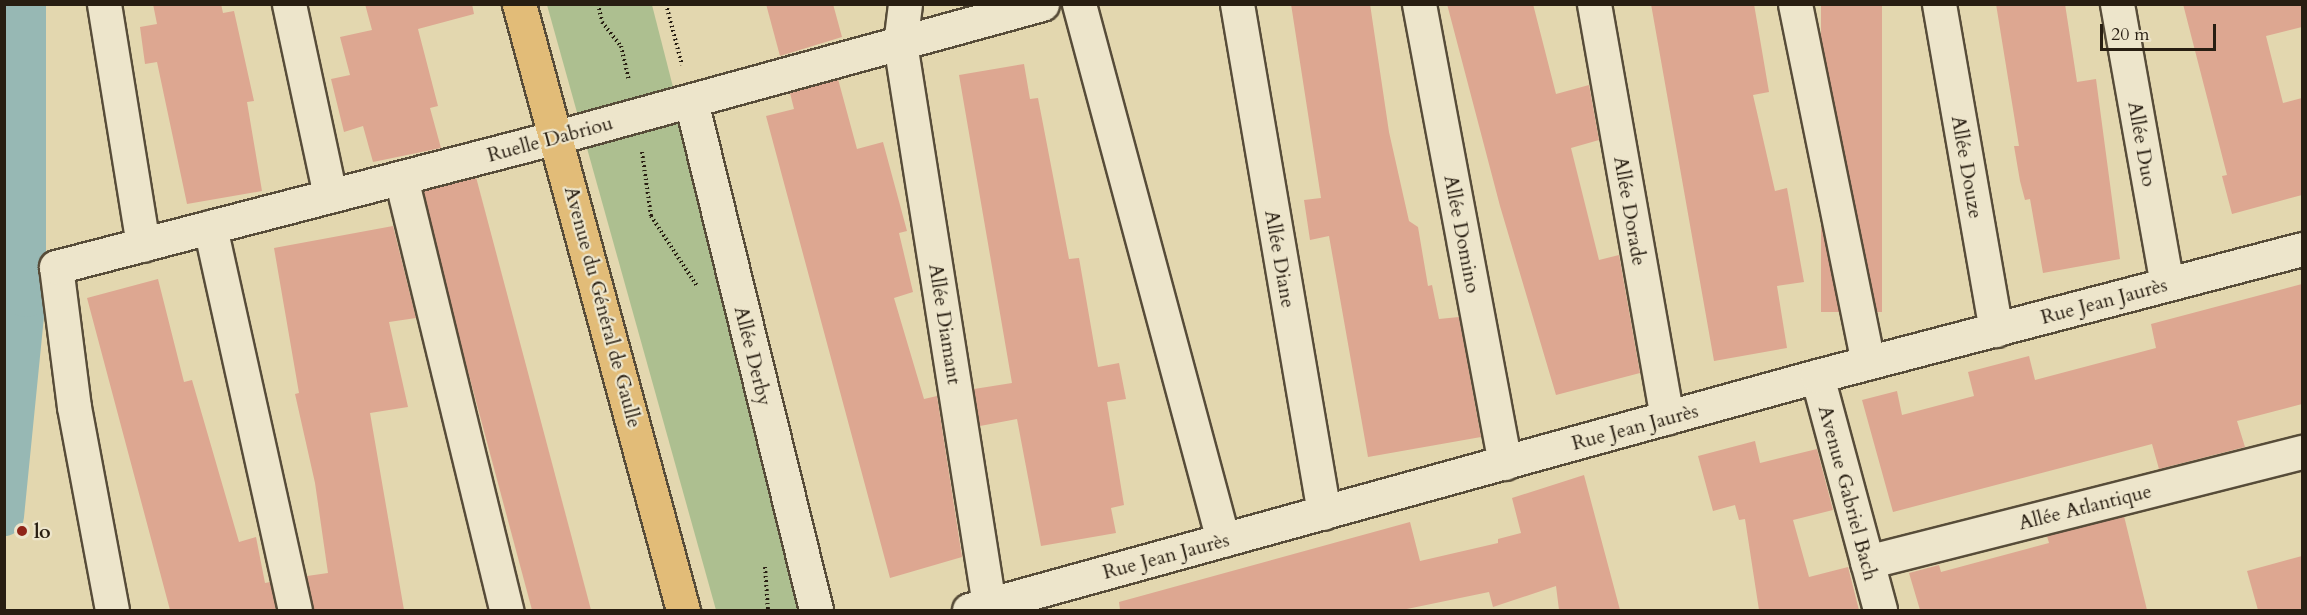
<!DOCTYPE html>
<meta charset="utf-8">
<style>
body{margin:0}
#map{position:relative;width:2307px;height:615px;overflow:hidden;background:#e3d7af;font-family:Cardo,serif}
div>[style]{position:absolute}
.green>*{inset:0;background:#adbf90}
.canal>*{height:40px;margin:-20px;padding:0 20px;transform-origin:20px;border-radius:20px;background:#97b8b4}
.building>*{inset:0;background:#dda791;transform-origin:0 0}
.path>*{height:4px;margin-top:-2px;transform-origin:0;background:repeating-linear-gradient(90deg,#281e12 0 1.5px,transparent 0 4.5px)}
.roads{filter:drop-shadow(2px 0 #574c39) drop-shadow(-2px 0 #574c39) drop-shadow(0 2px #574c39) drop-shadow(0 -2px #574c39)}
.minor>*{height:33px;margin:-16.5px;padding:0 16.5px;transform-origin:16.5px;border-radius:16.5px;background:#ede5cb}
.major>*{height:33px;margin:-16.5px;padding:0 16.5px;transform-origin:16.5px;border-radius:16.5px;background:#e2bc78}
.dots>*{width:16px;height:16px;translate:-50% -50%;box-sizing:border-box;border:3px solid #ede5cb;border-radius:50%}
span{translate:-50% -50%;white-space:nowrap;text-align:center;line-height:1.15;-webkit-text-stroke:4.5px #ede5cb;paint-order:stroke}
.street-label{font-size:20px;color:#281e12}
.poi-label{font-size:20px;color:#281e12;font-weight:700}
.left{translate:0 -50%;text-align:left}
.frame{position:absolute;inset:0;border:6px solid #281e12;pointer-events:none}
.scale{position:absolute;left:2100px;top:24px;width:116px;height:27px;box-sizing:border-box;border:3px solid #281e12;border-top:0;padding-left:8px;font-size:18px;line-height:21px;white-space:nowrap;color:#281e12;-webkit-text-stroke:4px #ede5cb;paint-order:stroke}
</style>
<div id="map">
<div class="green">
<i style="clip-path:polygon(547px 5px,652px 5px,807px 610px,716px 610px)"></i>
</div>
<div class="canal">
<i style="left:4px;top:516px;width:220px;rotate:-84.3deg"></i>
<i style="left:26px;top:297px;width:293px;rotate:-90deg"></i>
</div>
<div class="building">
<i style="clip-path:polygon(153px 4px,221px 4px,223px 13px,234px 11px,254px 101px,247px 102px,262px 191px,187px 204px,157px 62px,145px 64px,140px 27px,157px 24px)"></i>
<i style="clip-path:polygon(365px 4px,472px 4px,474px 14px,418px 29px,438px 106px,430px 108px,441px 148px,373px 162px,363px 126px,344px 132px,331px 79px,350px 75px,340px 37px,372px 30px)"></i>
<i style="clip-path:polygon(766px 4px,833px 4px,842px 37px,780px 56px)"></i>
<i style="clip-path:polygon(1291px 4px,1370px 4px,1389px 132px,1409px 221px,1418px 227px,1428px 286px,1432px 285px,1439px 319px,1459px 317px,1481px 437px,1368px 457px,1329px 236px,1310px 240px,1304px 200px,1321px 198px)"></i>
<i style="clip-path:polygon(1447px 4px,1533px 4px,1556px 94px,1589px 85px,1599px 140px,1571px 148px,1599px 260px,1619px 255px,1640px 373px,1556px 395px,1500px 206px)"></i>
<i style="clip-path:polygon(1651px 4px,1754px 4px,1769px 92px,1753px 95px,1775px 191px,1787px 188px,1804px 282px,1777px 286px,1787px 348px,1714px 361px)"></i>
<i style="left:1821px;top:4px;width:61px;height:308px"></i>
<i style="clip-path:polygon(1996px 4px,2065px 4px,2077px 82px,2096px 79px,2120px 259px,2043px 273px,2030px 199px,2025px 200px,2020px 181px,2014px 146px,2019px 146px)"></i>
<i style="clip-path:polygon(2183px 4px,2302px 4px,2302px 27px,2266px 36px,2283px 103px,2302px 98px,2302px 195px,2232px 214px,2222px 176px,2227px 175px)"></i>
<i style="clip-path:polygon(1024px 64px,1030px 99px,1038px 98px,1069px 259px,1079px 258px,1098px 367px,1119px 363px,1126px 399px,1107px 402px,1124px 505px,1111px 508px,1116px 533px,1041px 546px,1017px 419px,980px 426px,974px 389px,1012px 383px,959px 75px)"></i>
<i style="clip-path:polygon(838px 79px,857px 149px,883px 142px,907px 231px,899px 233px,913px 292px,894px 298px,924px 399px,937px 396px,962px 557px,890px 578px,766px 116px,794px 109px,790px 93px)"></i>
<i style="clip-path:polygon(476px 177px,591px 610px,532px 610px,462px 349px,423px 191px)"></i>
<i style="clip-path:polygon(393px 226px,416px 318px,389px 322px,408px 407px,370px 413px,404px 610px,313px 610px,307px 576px,328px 573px,315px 483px,295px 394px,299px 393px,274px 248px)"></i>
<i style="clip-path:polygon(158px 279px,184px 382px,192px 380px,239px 542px,256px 537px,265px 583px,270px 582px,276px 610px,170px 610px,87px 298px)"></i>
<i style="clip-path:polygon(2302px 284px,2302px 404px,2237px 421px,2245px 447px,2159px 469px,2152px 444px,1893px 512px,1862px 400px,1897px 391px,1902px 415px,1974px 396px,1968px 372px,2029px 356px,2035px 380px,2156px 348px,2151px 324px)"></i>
<i style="clip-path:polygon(1755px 441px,1760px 463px,1817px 449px,1833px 510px,1793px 520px,1809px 577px,1848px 567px,1859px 610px,1759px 610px,1745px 519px,1739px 520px,1735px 505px,1713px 511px,1698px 456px)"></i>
<i style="clip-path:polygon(1584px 475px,1620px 610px,1559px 610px,1556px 586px,1493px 607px,1489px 592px,1402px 610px,1120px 610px,1119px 602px,1410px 522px,1420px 561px,1498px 543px,1498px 539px,1521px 533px,1512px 498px)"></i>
<i style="clip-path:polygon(2124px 516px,2147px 610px,1920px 610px,1909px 573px,1939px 565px,1941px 572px,2049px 543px,2047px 536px)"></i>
<i style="clip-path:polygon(2302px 556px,2302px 610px,2258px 610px,2247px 571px)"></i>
</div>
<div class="path">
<i style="left:598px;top:4px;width:18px;rotate:77deg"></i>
<i style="left:602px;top:22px;width:31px;rotate:52deg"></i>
<i style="left:621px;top:46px;width:35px;rotate:77deg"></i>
<i style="left:666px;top:4px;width:63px;rotate:75.3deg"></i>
<i style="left:642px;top:152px;width:65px;rotate:82deg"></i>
<i style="left:651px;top:216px;width:84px;rotate:56.7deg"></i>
<i style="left:765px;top:567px;width:43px;rotate:86deg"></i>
</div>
<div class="roads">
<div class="minor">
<i style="left:104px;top:4px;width:244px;rotate:80.8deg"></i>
<i style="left:289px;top:4px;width:196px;rotate:77.9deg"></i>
<i style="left:905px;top:4px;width:39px;rotate:97deg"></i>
<i style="left:900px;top:43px;width:569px;rotate:81deg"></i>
<i style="left:1079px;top:4px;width:555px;rotate:74.96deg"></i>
<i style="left:1237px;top:4px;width:516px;rotate:80.3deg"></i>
<i style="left:1419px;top:4px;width:467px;rotate:79.4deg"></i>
<i style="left:1594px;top:4px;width:420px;rotate:80deg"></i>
<i style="left:1795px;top:4px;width:366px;rotate:78.5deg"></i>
<i style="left:1939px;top:4px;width:331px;rotate:80.1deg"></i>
<i style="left:2117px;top:4px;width:284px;rotate:79.9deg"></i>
<i style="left:691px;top:101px;width:524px;rotate:76.2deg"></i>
<i style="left:401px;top:178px;width:445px;rotate:76.3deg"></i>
<i style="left:210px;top:227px;width:392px;rotate:77.5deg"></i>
<i style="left:1817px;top:376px;width:242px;rotate:74.9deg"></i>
<i style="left:1867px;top:562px;width:449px;rotate:-14.2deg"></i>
<i style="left:112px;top:610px;width:207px;rotate:-100.6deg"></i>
<i style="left:74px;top:407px;width:141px;rotate:-97.3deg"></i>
<i style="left:56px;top:267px;width:518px;rotate:-14.55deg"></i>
<i style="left:557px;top:137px;width:503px;rotate:-15.34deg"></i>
<i style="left:969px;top:610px;width:880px;rotate:-15.43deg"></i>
<i style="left:1817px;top:376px;width:501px;rotate:-14.67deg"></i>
</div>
<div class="major">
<i style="left:519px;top:4px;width:628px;rotate:74.86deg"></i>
</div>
</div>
<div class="dots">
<i style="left:22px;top:531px;background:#8f2418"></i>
</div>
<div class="street-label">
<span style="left:550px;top:139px;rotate:-15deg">Ruelle Dabriou</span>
<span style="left:2142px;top:144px;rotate:80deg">Allée Duo</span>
<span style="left:1967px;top:167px;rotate:80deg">Allée Douze</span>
<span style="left:1630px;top:211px;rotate:80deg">Allée Dorade</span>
<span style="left:1462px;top:234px;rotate:79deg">Allée Domino</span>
<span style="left:1280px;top:259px;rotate:80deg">Allée Diane</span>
<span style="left:2104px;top:301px;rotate:-15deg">Rue Jean Jaurès</span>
<span style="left:603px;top:307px;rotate:75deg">Avenue du Général de Gaulle</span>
<span style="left:945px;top:324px;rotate:81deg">Allée Diamant</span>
<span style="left:753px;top:356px;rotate:76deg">Allée Derby</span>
<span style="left:1635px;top:427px;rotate:-15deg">Rue Jean Jaurès</span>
<span style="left:1848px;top:493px;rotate:75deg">Avenue Gabriel Bach</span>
<span style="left:2085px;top:507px;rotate:-14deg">Allée Atlantique</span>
<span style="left:1166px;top:556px;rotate:-15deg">Rue Jean Jaurès</span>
</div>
<div class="poi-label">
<span class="left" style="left:34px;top:531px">lo</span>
</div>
<div class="frame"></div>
<div class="scale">20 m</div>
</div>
